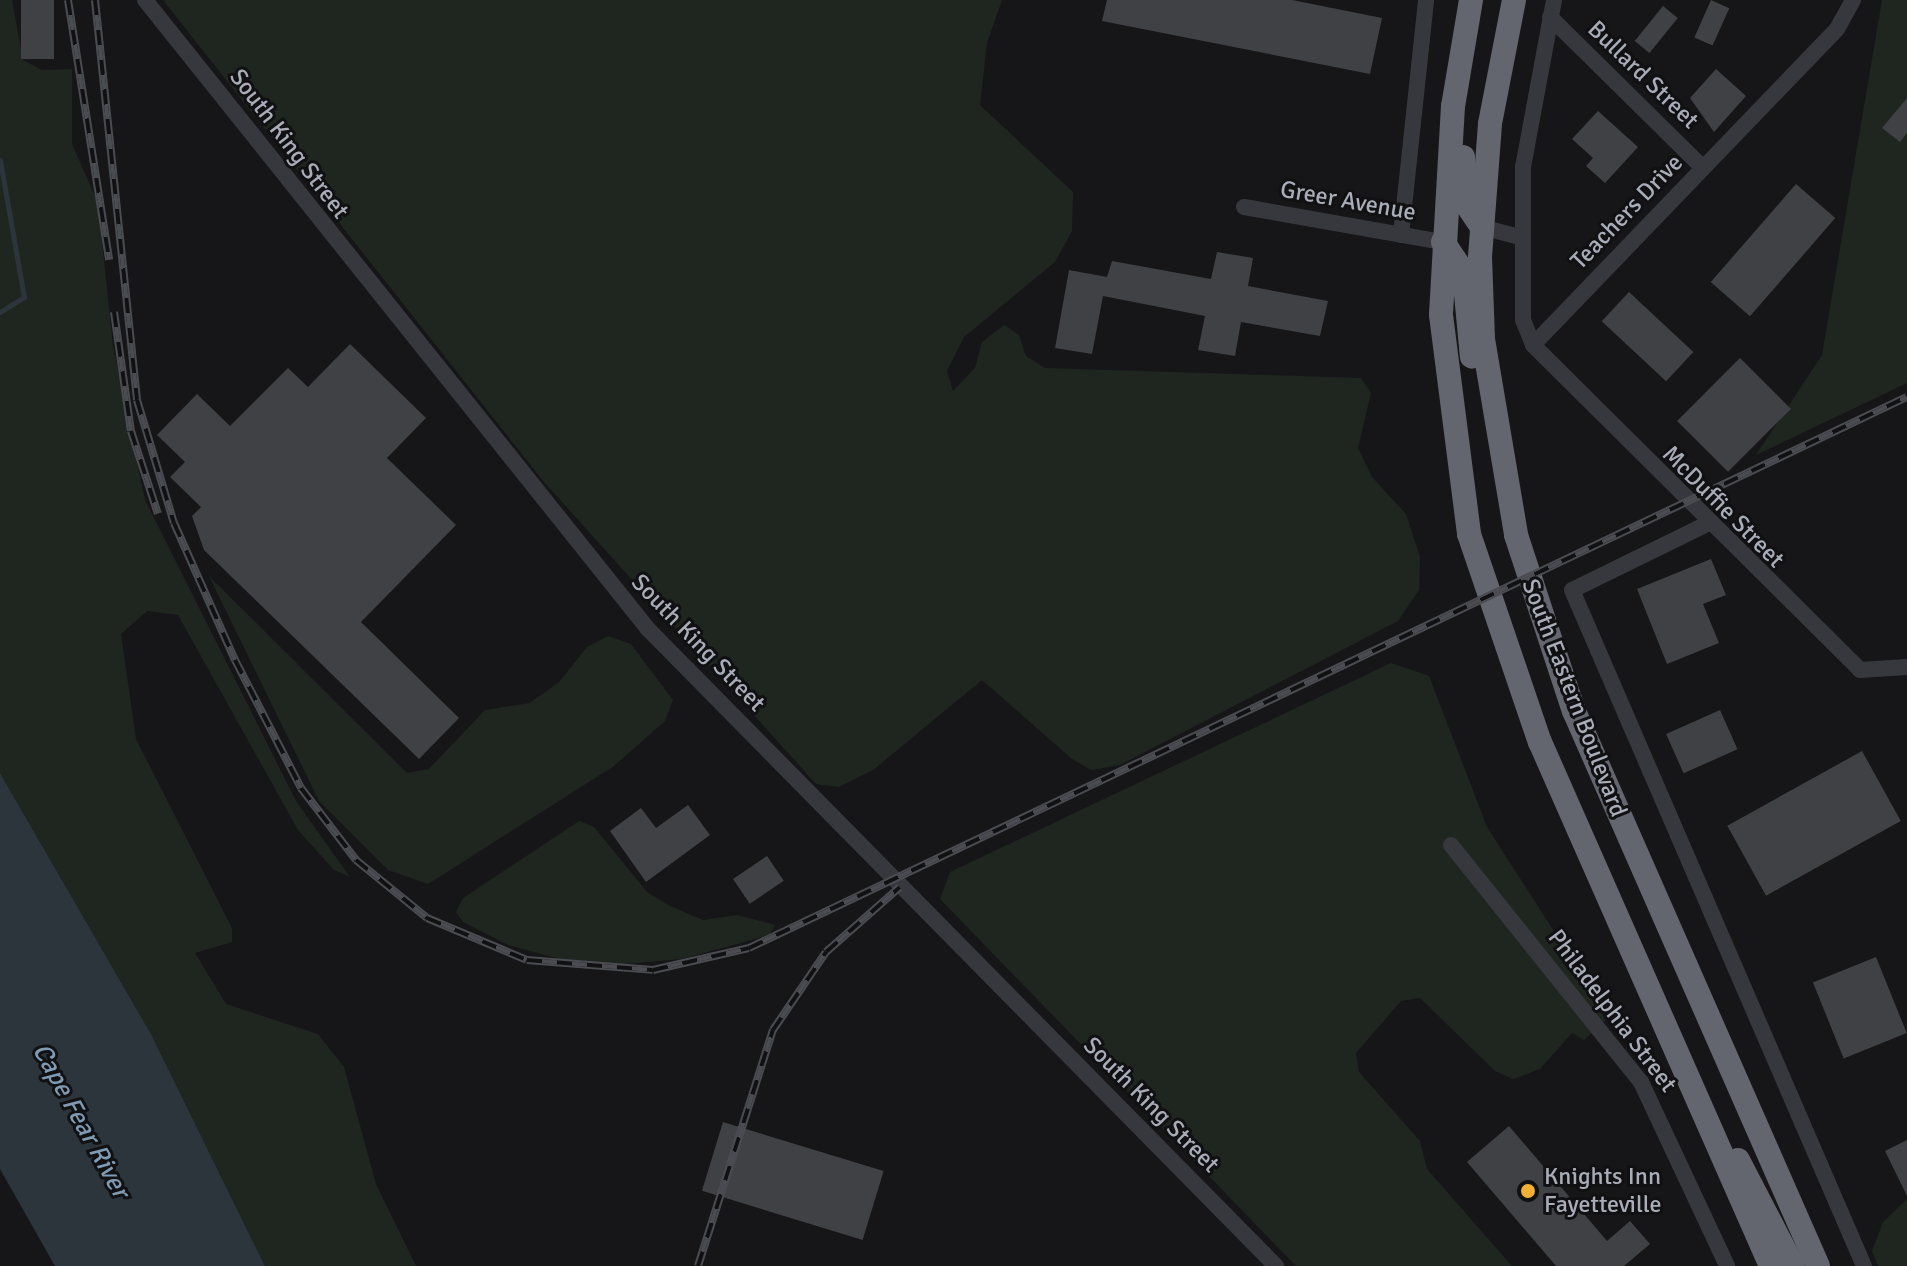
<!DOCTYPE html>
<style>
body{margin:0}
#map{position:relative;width:1907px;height:1266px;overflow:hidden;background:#161618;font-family:Signika,sans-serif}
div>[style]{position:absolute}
.green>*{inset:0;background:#1e261f}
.water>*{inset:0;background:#2c353c}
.stream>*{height:5px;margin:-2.5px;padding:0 2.5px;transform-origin:2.5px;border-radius:2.5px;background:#2c353c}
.building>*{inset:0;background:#404145;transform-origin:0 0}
.minor>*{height:16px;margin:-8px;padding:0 8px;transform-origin:8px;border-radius:8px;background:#37383d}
.highway>*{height:24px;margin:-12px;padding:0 12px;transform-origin:12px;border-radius:12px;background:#63666e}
.rail>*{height:8px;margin-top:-4px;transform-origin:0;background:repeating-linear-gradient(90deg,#111113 0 15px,#4a4c52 0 30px);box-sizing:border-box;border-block:2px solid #4a4c52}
.dots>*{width:22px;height:22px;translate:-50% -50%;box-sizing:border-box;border:4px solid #111113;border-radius:50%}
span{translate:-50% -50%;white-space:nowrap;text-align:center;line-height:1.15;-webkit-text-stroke:6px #111113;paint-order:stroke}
.street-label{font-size:24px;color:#a8adb8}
.poi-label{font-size:24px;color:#a8adb8}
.left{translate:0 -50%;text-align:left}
.water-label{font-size:26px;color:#7f9bb3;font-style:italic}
</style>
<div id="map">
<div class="green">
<i style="clip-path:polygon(0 0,12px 0,23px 60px,42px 70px,72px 69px,72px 144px,98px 203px,113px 346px,145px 500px,296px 801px,350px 877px,334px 870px,298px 830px,178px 615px,147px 611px,121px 634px,136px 739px,232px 928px,232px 942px,195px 953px,226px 1004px,318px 1034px,344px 1067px,376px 1184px,416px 1266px,265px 1266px,151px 1034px,0 773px)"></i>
<i style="clip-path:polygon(163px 0,1002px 0,987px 43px,980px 105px,1073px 192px,1072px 231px,1055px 262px,964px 337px,947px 371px,953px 391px,975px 368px,982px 342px,1004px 325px,1019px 335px,1026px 356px,1045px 368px,1361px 378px,1371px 393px,1358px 448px,1372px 477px,1406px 514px,1420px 557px,1419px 590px,1398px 621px,1120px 765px,1091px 770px,1072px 759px,982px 680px,873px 770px,839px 787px,816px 784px,544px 482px)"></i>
<i style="clip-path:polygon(1882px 0,1907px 0,1907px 383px,1756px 455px,1822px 355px)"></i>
<i style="clip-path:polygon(209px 576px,407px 773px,429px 769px,485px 710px,530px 703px,559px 682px,587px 647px,608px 636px,631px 644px,673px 700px,665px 721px,614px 766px,428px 884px,388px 870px,319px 801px)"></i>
<i style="clip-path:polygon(1391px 663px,1429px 676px,1487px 827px,1609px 1017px,1584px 1040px,1572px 1033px,1540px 1069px,1513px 1079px,1495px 1071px,1420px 998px,1401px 1001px,1356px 1053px,1359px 1072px,1420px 1141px,1427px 1169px,1512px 1266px,1296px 1266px,940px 899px,950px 872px)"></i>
<i style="clip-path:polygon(579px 821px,594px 827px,647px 892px,670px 906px,703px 920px,737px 915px,775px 925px,769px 935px,682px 959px,624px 964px,567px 961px,508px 945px,463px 922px,456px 912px,463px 898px)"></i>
<i style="clip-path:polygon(1907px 1199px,1907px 1266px,1878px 1266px,1872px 1251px,1883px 1222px)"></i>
</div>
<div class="water">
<i style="clip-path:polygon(0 773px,151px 1034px,265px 1266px,55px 1266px,0 1169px)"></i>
</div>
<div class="stream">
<i style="left:0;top:160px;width:139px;rotate:80.1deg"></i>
<i style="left:24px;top:297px;width:28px;rotate:148deg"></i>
</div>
<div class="building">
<i style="left:21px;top:0;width:33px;height:59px"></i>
<i style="clip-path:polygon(1107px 0,1292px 0,1382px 18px,1370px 74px,1102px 21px)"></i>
<i style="left:1711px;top:0;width:20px;height:41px;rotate:24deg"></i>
<i style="left:1663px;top:6px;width:19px;height:45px;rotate:39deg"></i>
<i style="clip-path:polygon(1716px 69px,1746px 96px,1714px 132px,1690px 98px)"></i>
<i style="clip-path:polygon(1907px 98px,1907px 133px,1900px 142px,1882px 128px)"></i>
<i style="clip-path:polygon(1598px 111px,1638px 147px,1605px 183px,1586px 166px,1593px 158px,1572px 139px)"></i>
<i style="left:1796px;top:184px;width:52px;height:130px;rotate:41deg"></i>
<i style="clip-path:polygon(1217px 252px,1253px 258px,1248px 286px,1328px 301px,1320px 336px,1241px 322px,1235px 356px,1198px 350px,1205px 316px,1103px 296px,1092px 354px,1055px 348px,1069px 270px,1107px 277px,1112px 261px,1211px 279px)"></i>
<i style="left:1629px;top:292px;width:88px;height:40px;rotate:43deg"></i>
<i style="clip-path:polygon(350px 344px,426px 418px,387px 458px,456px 525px,361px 622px,459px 718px,419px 759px,204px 550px,192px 516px,201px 507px,170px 477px,185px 462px,157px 435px,197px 394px,230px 426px,288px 368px,308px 387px)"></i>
<i style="left:1740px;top:358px;width:72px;height:89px;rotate:45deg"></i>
<i style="clip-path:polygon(1711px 559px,1726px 595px,1703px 604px,1719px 643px,1667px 664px,1637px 589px)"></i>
<i style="left:1720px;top:710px;width:43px;height:59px;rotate:66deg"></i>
<i style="left:1862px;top:751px;width:80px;height:154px;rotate:61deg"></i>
<i style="clip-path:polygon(688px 805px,710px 835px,646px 882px,610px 831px,641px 808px,656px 828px)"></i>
<i style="left:767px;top:856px;width:30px;height:41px;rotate:56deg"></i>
<i style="left:1876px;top:957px;width:82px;height:68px;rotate:68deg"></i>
<i style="left:723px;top:1122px;width:168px;height:72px;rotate:17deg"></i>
<i style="clip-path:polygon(1509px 1126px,1607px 1241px,1630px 1221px,1650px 1244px,1624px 1266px,1556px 1266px,1467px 1162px)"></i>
<i style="clip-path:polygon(1907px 1140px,1907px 1196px,1885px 1151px)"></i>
</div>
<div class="minor">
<i style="left:145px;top:0;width:805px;rotate:51.35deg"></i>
<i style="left:648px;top:629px;width:895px;rotate:45.41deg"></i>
<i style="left:1554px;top:0;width:170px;rotate:100.5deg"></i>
<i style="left:1523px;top:167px;width:153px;rotate:90deg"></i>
<i style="left:1523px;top:320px;width:27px;rotate:68deg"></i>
<i style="left:1533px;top:345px;width:461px;rotate:44.8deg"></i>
<i style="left:1860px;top:670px;width:47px;rotate:-3.7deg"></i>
<i style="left:1550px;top:17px;width:215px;rotate:44.6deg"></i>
<i style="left:1244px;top:207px;width:202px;rotate:10deg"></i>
<i style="left:1482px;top:227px;width:42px;rotate:15deg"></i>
<i style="left:1401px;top:235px;width:236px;rotate:-83.9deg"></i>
<i style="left:1533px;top:345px;width:438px;rotate:-46.1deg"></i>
<i style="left:1837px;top:29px;width:33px;rotate:-61deg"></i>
<i style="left:1707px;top:524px;width:150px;rotate:153.9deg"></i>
<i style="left:1572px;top:590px;width:736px;rotate:66.64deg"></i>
<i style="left:1451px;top:845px;width:304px;rotate:51.3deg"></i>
<i style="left:1641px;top:1082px;width:203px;rotate:64.9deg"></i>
</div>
<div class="highway">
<i style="left:1471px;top:0;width:108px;rotate:99.6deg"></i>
<i style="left:1453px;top:106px;width:209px;rotate:93.3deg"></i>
<i style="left:1441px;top:315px;width:221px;rotate:82.7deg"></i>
<i style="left:1469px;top:534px;width:220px;rotate:71.2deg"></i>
<i style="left:1540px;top:742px;width:573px;rotate:66.21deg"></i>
<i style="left:1514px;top:0;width:126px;rotate:101deg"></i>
<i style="left:1490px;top:124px;width:133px;rotate:94.3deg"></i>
<i style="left:1480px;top:257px;width:82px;rotate:87.9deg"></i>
<i style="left:1483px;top:339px;width:199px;rotate:80.4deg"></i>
<i style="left:1516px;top:535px;width:185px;rotate:71.8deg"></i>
<i style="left:1574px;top:711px;width:606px;rotate:66.27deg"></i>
<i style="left:1463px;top:157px;width:42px;rotate:90deg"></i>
<i style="left:1463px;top:199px;width:34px;rotate:56deg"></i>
<i style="left:1443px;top:242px;width:37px;rotate:56deg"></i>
<i style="left:1464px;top:273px;width:84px;rotate:84.6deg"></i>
<i style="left:1738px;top:1160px;width:119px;rotate:62.6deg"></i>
</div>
<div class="rail">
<i style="left:68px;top:0;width:263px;rotate:81deg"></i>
<i style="left:95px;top:0;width:402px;rotate:84deg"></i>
<i style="left:137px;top:400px;width:128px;rotate:73.3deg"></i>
<i style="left:174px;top:523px;width:150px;rotate:66deg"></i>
<i style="left:235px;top:660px;width:144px;rotate:62.7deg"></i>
<i style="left:301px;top:788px;width:91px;rotate:52.6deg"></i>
<i style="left:356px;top:860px;width:92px;rotate:39.2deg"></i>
<i style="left:427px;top:918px;width:108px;rotate:22.8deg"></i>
<i style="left:527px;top:960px;width:126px;rotate:4.5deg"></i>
<i style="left:653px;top:970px;width:98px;rotate:-12.9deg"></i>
<i style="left:749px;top:948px;width:1282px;rotate:-25.45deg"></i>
<i style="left:114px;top:312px;width:120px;rotate:81.9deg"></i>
<i style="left:131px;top:431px;width:87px;rotate:72deg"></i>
<i style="left:698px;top:1266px;width:248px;rotate:-72.4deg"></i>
<i style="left:773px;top:1030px;width:94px;rotate:-55.8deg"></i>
<i style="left:826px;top:952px;width:98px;rotate:-41.3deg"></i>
</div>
<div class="dots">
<i style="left:1528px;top:1191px;background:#f2b134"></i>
</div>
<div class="street-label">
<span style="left:1643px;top:75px;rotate:44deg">Bullard Street</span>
<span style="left:289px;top:144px;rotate:53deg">South King Street</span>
<span style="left:1348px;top:201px;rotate:10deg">Greer Avenue</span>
<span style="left:1627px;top:212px;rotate:-46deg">Teachers Drive</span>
<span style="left:1723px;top:507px;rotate:45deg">McDuffie Street</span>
<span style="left:698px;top:643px;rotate:46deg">South King Street</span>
<span style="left:1574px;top:698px;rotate:69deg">South Eastern Boulevard</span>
<span style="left:1612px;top:1011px;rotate:53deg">Philadelphia Street</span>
<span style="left:1151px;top:1105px;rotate:45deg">South King Street</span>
</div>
<div class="poi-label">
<span class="left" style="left:1544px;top:1191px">Knights Inn<br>Fayetteville</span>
</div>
<div class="water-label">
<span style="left:80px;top:1121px;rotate:61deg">Cape Fear River</span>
</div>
</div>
